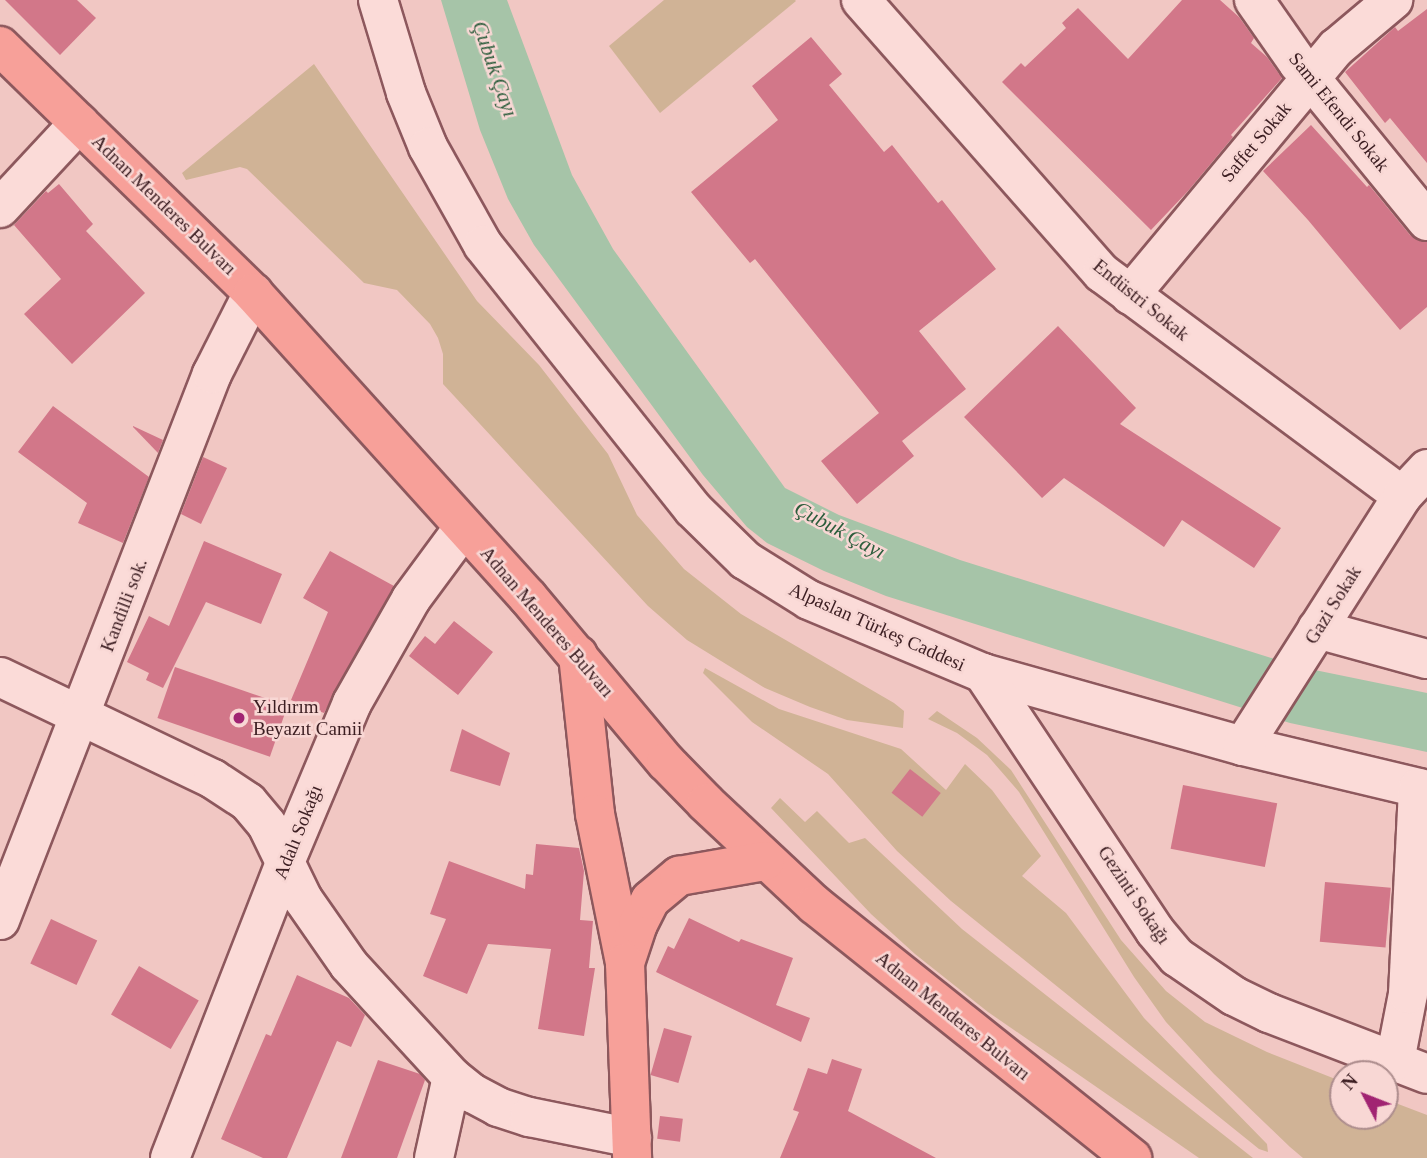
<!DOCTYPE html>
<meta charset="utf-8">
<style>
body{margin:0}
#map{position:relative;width:1427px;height:1158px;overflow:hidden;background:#f1c7c3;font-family:Georgia,serif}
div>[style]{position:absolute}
.green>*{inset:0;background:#d0b396}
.water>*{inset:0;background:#a6c4a8}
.building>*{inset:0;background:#d27789;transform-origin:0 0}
.roads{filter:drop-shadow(2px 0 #8d585d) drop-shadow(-2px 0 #8d585d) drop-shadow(0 2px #8d585d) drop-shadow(0 -2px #8d585d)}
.minor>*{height:38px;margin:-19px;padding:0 19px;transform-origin:19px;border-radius:19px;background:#fbdbd8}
.major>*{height:38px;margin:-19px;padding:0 19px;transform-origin:19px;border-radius:19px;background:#f7a099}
.dots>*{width:19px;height:19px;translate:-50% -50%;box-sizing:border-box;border:4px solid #f8d7d4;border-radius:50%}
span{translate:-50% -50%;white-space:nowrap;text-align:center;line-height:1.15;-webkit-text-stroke:5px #f8d7d4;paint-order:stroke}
.street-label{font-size:19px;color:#3c1e22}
.poi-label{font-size:19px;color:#3c1e22}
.left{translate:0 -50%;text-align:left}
.water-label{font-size:21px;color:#2c5d3c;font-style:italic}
.north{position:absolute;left:1329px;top:1060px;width:70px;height:70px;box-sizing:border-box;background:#f8d7d4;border:2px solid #ad8d8d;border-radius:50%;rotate:312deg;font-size:19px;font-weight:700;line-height:28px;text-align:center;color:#3c1e22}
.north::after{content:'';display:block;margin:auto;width:24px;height:32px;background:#a12472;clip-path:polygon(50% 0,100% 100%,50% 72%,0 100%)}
</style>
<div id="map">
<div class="green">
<i style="clip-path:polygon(664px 0,795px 0,796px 1px,660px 113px,609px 46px)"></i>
<i style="clip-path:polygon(314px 64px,477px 301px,539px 365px,608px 454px,637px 515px,684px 569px,741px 614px,894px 703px,904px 711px,903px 728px,847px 720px,810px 707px,765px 688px,687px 640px,648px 606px,443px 384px,443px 354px,438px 338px,430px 324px,397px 290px,364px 283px,247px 169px,240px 167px,186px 180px,182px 173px)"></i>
<i style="clip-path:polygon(705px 668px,779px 709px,901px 749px,946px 790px,965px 764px,992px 790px,1041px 856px,1022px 876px,1066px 913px,1144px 1018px,1267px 1144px,1268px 1152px,1259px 1149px,951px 901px,897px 851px,828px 774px,752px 722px,703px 673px)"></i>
<i style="clip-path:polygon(937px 711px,977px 738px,1011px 770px,1121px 940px,1166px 991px,1205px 1022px,1267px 1052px,1343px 1082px,1343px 1116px,1385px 1116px,1385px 1099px,1427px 1115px,1427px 1158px,1303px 1158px,1290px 1147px,1214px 1074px,1166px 1022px,1134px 977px,1019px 792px,987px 755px,957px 733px,928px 719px)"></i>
<i style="clip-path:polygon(780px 798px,805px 822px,817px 811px,849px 843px,865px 838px,962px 929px,1253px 1158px,1199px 1158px,988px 1012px,915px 954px,871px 914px,771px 808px)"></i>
</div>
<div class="water">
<i style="clip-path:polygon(441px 0,507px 0,572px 175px,613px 249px,785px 488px,839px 515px,960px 560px,1300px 667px,1427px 693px,1427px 752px,1290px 723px,886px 596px,824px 571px,767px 543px,747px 527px,703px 475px,534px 245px,508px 199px,480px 130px)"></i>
</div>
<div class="building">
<i style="clip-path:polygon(5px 0,77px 0,96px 18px,60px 55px)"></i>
<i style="clip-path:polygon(1182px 0,1220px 0,1239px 17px,1254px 38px,1251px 43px,1267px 57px,1282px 78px,1231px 135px,1233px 137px,1188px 191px,1151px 230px,1002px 82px,1021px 63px,1025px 67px,1066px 28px,1062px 23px,1078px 8px,1128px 59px)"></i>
<i style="clip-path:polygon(1427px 9px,1427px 163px,1390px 118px,1385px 123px,1345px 72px,1395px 27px,1398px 31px)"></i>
<i style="clip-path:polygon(811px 37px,842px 74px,829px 85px,884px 152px,892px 145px,938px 203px,942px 200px,996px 269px,919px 331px,966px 389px,902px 441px,914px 456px,857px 504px,821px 461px,879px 413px,755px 259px,750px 263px,691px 192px,778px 120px,752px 86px)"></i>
<i style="clip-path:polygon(1311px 125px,1367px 187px,1369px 185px,1410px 235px,1427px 242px,1427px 307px,1400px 330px,1308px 220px,1263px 171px)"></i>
<i style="clip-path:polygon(59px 184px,93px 224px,86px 231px,145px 293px,72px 364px,24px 314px,61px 279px,14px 225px,46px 191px,48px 193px)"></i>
<i style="clip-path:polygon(1058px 326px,1136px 408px,1120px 424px,1281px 528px,1254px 568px,1182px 520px,1164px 547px,1064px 478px,1042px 498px,964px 417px)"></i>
<i style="clip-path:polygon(53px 406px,149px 477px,123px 543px,78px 523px,87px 503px,18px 452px)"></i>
<i style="clip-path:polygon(133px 426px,163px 440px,158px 453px,133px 427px)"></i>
<i style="clip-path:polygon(203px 457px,227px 468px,201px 524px,181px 514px)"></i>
<i style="clip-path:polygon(204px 541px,282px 574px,261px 624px,206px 602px,163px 688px,146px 680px,149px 673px,127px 662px,149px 616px,169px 626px)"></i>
<i style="clip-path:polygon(330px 551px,394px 586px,324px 713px,291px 700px,328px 612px,303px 598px)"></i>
<i style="clip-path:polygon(454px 621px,493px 652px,458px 695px,409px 656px,425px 636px,435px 644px)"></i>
<i style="left:175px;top:667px;width:119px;height:54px;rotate:19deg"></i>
<i style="clip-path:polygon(462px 729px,510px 753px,500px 786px,450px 771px)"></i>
<i style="left:910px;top:769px;width:39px;height:30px;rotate:38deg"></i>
<i style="left:1183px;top:785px;width:96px;height:65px;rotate:11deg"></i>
<i style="clip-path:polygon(536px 844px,579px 848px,584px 871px,580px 920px,593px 921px,589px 968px,595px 968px,584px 1036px,538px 1029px,551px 949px,488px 944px,467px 994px,423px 976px,446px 919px,430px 914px,449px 861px,525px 889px,526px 874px,533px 875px)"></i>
<i style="left:1325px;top:882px;width:66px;height:60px;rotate:5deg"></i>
<i style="clip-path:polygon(689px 918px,739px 942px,741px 939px,793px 958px,776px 1005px,810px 1018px,801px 1042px,656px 972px,668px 946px,674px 949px)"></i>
<i style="left:51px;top:919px;width:51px;height:49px;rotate:25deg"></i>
<i style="left:139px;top:966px;width:69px;height:56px;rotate:30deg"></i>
<i style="clip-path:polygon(297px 975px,349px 998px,365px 1015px,351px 1047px,337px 1041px,287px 1158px,263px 1158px,221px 1139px,266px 1034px,271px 1036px)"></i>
<i style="left:664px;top:1028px;width:29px;height:49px;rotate:16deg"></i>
<i style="clip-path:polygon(832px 1059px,862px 1069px,848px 1111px,936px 1158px,780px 1158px,799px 1112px,793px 1110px,808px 1068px,827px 1074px)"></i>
<i style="clip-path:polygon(378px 1060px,420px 1074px,425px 1080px,397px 1158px,341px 1158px)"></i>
<i style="left:660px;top:1116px;width:23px;height:23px;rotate:7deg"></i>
</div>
<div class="roads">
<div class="minor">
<i style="left:378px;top:0;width:97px;rotate:73.2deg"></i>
<i style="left:406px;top:93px;width:58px;rotate:67.8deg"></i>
<i style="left:428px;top:147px;width:112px;rotate:60.7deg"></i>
<i style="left:483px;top:245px;width:337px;rotate:51.5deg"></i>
<i style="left:693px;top:509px;width:73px;rotate:44.4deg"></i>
<i style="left:745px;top:560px;width:75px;rotate:32deg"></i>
<i style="left:809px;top:600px;width:189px;rotate:22.8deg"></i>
<i style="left:983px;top:673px;width:270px;rotate:15.7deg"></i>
<i style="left:1243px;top:746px;width:189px;rotate:13.4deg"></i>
<i style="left:861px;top:0;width:364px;rotate:48.6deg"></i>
<i style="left:1102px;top:273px;width:374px;rotate:36.6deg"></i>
<i style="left:1254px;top:0;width:77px;rotate:55.1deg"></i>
<i style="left:1298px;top:63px;width:204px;rotate:50.8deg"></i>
<i style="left:0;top:208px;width:116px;rotate:-47.1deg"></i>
<i style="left:1130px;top:295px;width:322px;rotate:-50.2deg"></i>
<i style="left:1336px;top:48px;width:75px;rotate:-40.1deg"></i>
<i style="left:1317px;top:629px;width:114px;rotate:15.3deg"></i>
<i style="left:983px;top:673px;width:310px;rotate:56.3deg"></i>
<i style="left:1155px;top:931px;width:34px;rotate:50deg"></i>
<i style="left:1177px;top:957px;width:69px;rotate:34.4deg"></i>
<i style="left:1234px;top:996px;width:39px;rotate:26deg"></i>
<i style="left:1269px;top:1013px;width:169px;rotate:21.1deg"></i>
<i style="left:0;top:677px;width:236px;rotate:25.6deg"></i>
<i style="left:213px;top:779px;width:42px;rotate:33.3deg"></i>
<i style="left:248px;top:802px;width:30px;rotate:50deg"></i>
<i style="left:267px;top:825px;width:82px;rotate:64.1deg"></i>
<i style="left:303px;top:899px;width:80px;rotate:55.1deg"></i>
<i style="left:349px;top:965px;width:152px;rotate:47.4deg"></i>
<i style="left:452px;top:1077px;width:26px;rotate:39deg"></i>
<i style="left:472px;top:1093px;width:30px;rotate:28deg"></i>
<i style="left:498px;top:1107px;width:33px;rotate:18deg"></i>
<i style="left:529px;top:1117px;width:105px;rotate:11.5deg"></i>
<i style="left:1243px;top:746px;width:296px;rotate:-57.5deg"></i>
<i style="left:1402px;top:496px;width:37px;rotate:-47deg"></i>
<i style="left:0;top:920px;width:586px;rotate:-68.78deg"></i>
<i style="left:212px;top:374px;width:91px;rotate:-63.2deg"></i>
<i style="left:1395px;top:1061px;width:68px;rotate:-79deg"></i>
<i style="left:1408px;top:994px;width:206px;rotate:-87.2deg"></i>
<i style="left:170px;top:1158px;width:320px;rotate:-68.7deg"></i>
<i style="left:286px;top:860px;width:170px;rotate:-67.2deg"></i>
<i style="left:352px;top:703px;width:120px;rotate:-60.4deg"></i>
<i style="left:411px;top:599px;width:89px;rotate:-53.6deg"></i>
<i style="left:434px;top:1158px;width:83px;rotate:-77.5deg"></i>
</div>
<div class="major">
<i style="left:0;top:46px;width:354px;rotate:44.3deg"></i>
<i style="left:253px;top:293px;width:409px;rotate:47.9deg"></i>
<i style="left:527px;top:596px;width:217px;rotate:50.1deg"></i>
<i style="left:666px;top:762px;width:57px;rotate:45.7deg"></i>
<i style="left:706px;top:803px;width:149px;rotate:43.1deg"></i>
<i style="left:815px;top:905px;width:406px;rotate:38.6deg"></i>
<i style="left:578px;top:655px;width:160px;rotate:83.9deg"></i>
<i style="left:595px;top:814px;width:152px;rotate:78.6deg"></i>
<i style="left:625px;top:963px;width:41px;rotate:-71.6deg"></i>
<i style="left:638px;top:924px;width:27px;rotate:-63deg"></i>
<i style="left:650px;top:900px;width:38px;rotate:-40deg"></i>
<i style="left:679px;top:876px;width:87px;rotate:-9.9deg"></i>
<i style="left:625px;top:963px;width:195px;rotate:87.9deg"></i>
</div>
</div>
<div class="dots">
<i style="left:239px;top:718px;background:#a12472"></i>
</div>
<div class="street-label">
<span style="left:1339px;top:112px;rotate:51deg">Sami Efendi Sokak</span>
<span style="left:1256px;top:142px;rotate:-50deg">Saffet Sokak</span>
<span style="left:164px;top:205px;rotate:44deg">Adnan Menderes Bulvarı</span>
<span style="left:1141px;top:300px;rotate:39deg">Endüstri Sokak</span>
<span style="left:124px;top:605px;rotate:-69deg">Kandilli sok.</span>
<span style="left:1333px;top:605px;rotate:-58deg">Gazi Sokak</span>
<span style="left:547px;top:622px;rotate:49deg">Adnan Menderes Bulvarı</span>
<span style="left:877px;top:627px;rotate:24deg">Alpaslan Türkeş Caddesi</span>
<span style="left:298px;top:832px;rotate:-68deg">Adalı Sokağı</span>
<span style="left:1134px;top:895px;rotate:56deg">Gezinti Sokağı</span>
<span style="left:953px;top:1016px;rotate:39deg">Adnan Menderes Bulvarı</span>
</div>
<div class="poi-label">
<span class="left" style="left:253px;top:718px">Yıldırım<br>Beyazıt Camii</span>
</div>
<div class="water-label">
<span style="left:495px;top:69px;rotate:71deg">Çubuk Çayı</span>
<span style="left:840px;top:530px;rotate:28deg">Çubuk Çayı</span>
</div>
<div class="north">N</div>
</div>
